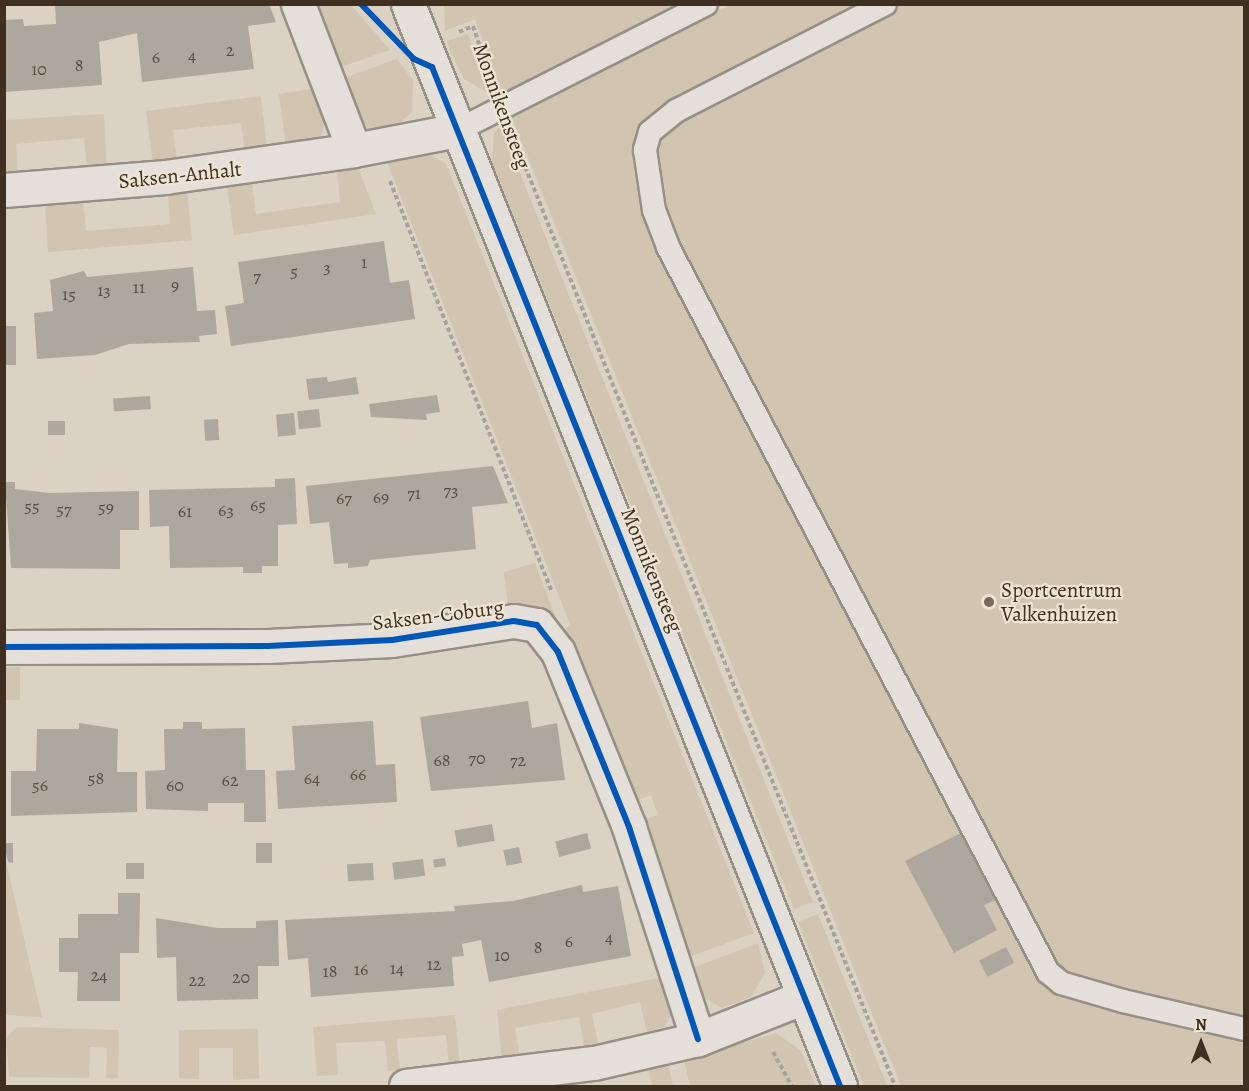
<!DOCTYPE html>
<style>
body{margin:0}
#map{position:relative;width:1249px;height:1091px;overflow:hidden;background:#dbd2c4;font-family:Alegreya,serif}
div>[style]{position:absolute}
.green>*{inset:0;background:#d1c4b1;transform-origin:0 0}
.building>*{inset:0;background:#aea79d;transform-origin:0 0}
.path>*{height:4px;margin-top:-2px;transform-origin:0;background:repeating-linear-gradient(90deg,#a7a29c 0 4.5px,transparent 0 7.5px)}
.roads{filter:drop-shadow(2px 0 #968f85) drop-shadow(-2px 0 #968f85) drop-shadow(0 2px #968f85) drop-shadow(0 -2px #968f85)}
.lane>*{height:22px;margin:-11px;padding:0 11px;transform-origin:11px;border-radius:11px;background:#e4dfd8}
.street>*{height:33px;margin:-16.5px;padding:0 16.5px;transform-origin:16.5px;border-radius:16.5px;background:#e4dfd8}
.cycleway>*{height:6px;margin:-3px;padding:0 3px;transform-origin:3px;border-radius:3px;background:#0057b8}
.dots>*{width:16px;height:16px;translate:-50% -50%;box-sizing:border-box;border:3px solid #ede4d3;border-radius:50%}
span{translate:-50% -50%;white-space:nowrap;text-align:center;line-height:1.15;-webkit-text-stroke:4.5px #ede4d3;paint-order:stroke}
.number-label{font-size:18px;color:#5b4d40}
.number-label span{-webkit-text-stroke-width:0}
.street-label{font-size:21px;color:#3f2f21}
.poi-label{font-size:21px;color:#3f2f21}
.left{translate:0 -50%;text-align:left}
.frame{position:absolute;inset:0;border:6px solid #3f2f21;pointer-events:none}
.north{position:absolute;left:1171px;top:1013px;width:60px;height:60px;-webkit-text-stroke:4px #ede4d3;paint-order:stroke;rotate:0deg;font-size:16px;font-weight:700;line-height:24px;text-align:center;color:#3f2f21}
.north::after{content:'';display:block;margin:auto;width:21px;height:27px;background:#3f2f21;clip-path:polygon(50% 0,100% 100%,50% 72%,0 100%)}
</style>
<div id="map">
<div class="green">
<i style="clip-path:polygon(313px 5px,351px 5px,390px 50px,338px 68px)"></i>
<i style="clip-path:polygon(444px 5px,682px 5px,502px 96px,475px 19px,445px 31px)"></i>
<i style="clip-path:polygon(731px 5px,1244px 5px,1244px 1086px,901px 1086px,512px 118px)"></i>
<i style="clip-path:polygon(468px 34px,488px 93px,464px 79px,450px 51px,447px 41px)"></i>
<i style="clip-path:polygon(397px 59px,413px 81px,412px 112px,395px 127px,372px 130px,358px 119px,341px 79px)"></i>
<i style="clip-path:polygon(315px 88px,326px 114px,322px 134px,316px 140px,286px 147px,279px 94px)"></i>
<i style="clip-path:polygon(261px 96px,267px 149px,245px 153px,241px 123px,173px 130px,177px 161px,153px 164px,146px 111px)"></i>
<i style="clip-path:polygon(104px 114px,107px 168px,87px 169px,84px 138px,16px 144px,18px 174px,5px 175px,5px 120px)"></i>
<i style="clip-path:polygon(501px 126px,813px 902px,794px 909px,492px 162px,494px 134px)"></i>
<i style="clip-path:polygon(430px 155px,446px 164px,754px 933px,686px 958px,640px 820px,658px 815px,651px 795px,633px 802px,563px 632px,570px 624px,387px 162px)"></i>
<i style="clip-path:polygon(358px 167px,376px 214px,234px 235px,227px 186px,252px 183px,256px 214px,340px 202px,337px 171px)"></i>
<i style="clip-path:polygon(187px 191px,192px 240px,48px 252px,45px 204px,83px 202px,86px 231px,170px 224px,168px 193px)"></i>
<i style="clip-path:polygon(535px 563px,556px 619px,554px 620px,531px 607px,508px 606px,504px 572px)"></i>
<i style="left:5px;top:667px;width:15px;height:33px"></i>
<i style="clip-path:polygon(4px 858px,6px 861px,42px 1017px,5px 1015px)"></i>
<i style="clip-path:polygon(818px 914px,884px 1078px,887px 1086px,864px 1086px,798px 922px)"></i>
<i style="clip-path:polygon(758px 943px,765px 973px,751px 997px,722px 1008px,699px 995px,690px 969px)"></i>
<i style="clip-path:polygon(664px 977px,673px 1013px,664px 1027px,647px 1032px,640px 1002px,592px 1014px,598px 1043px,584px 1047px,579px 1017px,515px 1028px,520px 1058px,502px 1061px,497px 1010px)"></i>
<i style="clip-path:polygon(455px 1015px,460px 1065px,449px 1065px,446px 1035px,397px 1039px,400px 1070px,388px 1071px,385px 1041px,336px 1043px,338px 1075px,317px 1076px,313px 1027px)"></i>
<i style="clip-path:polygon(17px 1027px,119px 1030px,118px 1078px,106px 1078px,107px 1048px,90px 1047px,89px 1078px,9px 1077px,6px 1038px)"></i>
<i style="clip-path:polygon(258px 1029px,259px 1078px,233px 1080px,233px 1048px,199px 1048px,199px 1079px,179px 1078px,179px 1030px)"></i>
<i style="clip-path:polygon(776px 1033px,800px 1050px,816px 1086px,690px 1086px,684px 1060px)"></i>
<i style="clip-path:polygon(668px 1064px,673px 1086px,652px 1086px,648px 1069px)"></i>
</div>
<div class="building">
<i style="clip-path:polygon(77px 4px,269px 4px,276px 22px,248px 26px,254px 69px,142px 82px,137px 33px,99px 42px,102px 85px,4px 92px,4px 20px,23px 19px,24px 26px,56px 24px,55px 6px)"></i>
<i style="clip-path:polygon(384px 241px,390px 283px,409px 280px,415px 319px,231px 346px,225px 306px,244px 303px,238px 262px)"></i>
<i style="clip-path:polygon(193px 267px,197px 311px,215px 310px,217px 334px,199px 336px,200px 342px,129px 344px,95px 355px,37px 359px,34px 313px,53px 311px,50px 280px,84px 271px,87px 277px)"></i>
<i style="left:4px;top:326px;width:12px;height:39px"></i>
<i style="clip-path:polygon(327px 377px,328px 382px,356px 377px,359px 394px,309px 400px,306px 379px)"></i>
<i style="clip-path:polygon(437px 395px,440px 412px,426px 414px,427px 420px,371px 417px,369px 404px)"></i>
<i style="left:150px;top:396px;width:13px;height:37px;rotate:86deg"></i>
<i style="left:319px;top:409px;width:18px;height:22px;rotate:84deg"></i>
<i style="left:294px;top:413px;width:22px;height:18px;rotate:85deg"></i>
<i style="left:218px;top:419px;width:21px;height:14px;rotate:87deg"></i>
<i style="left:48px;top:421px;width:17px;height:14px"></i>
<i style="clip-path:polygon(493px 466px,508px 503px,472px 507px,476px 549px,370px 560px,368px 566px,348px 568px,348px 563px,334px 564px,329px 522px,310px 524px,306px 486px)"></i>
<i style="clip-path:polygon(295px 478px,297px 524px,278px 525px,278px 566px,262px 566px,262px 573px,243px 573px,243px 567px,170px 568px,169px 526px,150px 527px,149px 490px,275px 487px,275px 479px)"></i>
<i style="clip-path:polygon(5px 482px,15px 482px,15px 489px,50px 493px,139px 491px,139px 530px,120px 530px,120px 569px,11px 568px)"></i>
<i style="clip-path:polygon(528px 701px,532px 728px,557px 723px,565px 780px,431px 791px,420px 717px)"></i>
<i style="clip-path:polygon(373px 721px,376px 765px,395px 764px,397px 802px,278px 809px,276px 771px,295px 770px,292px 726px)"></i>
<i style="clip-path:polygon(183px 722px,202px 722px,202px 729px,245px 728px,246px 770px,265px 770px,266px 822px,244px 822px,244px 803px,208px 803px,208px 811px,146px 809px,145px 771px,165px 770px,164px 729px,183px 729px)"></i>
<i style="clip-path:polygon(79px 723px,118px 729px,117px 772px,137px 772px,137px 812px,11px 816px,11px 771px,36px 771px,37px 729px,79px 729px)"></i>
<i style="left:492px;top:824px;width:17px;height:38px;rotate:80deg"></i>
<i style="clip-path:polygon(965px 831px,1000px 898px,984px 905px,997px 930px,954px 953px,905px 861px)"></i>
<i style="left:587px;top:833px;width:16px;height:33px;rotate:75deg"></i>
<i style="clip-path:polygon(4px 843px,13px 843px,13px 863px,8px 862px)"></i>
<i style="left:256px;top:843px;width:16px;height:20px"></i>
<i style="left:519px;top:847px;width:16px;height:16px;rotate:79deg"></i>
<i style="left:445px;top:858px;width:8px;height:12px;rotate:83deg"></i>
<i style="left:423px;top:859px;width:17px;height:31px;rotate:83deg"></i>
<i style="left:126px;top:863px;width:18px;height:16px"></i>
<i style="left:373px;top:863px;width:17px;height:26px;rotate:87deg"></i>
<i style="clip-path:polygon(582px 885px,583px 892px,618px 886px,631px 956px,489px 982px,481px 940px,462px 944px,464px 956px,452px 957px,454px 986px,311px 997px,308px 958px,288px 960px,285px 920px,455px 911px,454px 906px,513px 901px)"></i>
<i style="clip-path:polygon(118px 893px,140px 893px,139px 953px,120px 953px,120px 1001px,77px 1001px,78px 972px,59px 972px,59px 938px,78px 938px,78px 914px,118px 914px)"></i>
<i style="clip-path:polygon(156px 918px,218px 928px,256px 928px,256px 921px,278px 920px,279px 966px,258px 966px,258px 999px,177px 1001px,176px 957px,157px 958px)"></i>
<i style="left:1006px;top:947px;width:18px;height:30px;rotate:63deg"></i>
</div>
<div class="path">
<i style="left:459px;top:32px;width:15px;rotate:-23deg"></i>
<i style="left:473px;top:26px;width:53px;rotate:71.2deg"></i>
<i style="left:514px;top:139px;width:1021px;rotate:68.08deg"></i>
<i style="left:390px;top:181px;width:440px;rotate:68.5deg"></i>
<i style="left:773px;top:1052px;width:39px;rotate:61deg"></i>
</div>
<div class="roads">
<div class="lane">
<i style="left:885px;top:4px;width:235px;rotate:152.9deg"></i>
<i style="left:676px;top:111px;width:33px;rotate:141deg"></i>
<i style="left:650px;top:132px;width:19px;rotate:106deg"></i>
<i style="left:645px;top:150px;width:61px;rotate:81.5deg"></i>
<i style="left:654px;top:210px;width:40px;rotate:69deg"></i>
<i style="left:668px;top:247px;width:819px;rotate:62.34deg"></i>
<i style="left:1048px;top:972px;width:17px;rotate:40deg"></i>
<i style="left:1061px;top:983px;width:65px;rotate:16.2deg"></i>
<i style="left:1123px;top:1001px;width:124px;rotate:13deg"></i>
<i style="left:458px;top:130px;width:278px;rotate:-26.9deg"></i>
</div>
<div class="street">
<i style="left:298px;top:4px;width:156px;rotate:69deg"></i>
<i style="left:354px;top:150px;width:106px;rotate:-10.9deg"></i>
<i style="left:408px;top:4px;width:1165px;rotate:68.24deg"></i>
<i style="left:4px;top:190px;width:162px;rotate:-4.6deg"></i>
<i style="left:165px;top:177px;width:191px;rotate:-8.1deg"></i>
<i style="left:4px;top:647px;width:264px;rotate:-0.2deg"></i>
<i style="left:268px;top:646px;width:124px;rotate:-2.8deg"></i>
<i style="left:392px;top:640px;width:123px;rotate:-8.9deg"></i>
<i style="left:514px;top:621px;width:23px;rotate:10deg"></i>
<i style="left:537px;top:625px;width:34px;rotate:52deg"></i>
<i style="left:558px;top:652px;width:189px;rotate:67.9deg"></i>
<i style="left:629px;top:827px;width:223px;rotate:72deg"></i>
<i style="left:406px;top:1086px;width:189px;rotate:-7deg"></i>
<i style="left:594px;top:1063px;width:107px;rotate:-13deg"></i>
<i style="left:698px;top:1039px;width:114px;rotate:-21.6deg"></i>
</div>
</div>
<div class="cycleway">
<i style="left:361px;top:4px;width:76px;rotate:46.1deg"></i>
<i style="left:414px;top:59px;width:20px;rotate:24deg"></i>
<i style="left:432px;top:67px;width:1098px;rotate:68.18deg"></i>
<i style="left:4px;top:647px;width:264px;rotate:-0.2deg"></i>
<i style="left:268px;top:646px;width:124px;rotate:-2.8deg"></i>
<i style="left:392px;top:640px;width:123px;rotate:-8.9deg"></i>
<i style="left:514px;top:621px;width:23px;rotate:10deg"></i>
<i style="left:537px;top:625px;width:34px;rotate:52deg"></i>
<i style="left:558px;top:652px;width:189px;rotate:67.9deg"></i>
<i style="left:629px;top:827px;width:223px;rotate:72deg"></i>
</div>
<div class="dots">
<i style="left:989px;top:602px;background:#76685a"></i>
</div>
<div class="number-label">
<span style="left:230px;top:50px">2</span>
<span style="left:192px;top:55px">4</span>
<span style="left:156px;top:57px">6</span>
<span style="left:79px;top:65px">8</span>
<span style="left:39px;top:69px">10</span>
<span style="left:364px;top:262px">1</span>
<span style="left:327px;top:267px">3</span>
<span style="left:294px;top:271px">5</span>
<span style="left:257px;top:276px">7</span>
<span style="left:175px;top:285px">9</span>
<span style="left:139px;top:287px">11</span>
<span style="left:104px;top:290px">13</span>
<span style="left:69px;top:294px">15</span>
<span style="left:451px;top:490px">73</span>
<span style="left:414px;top:493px">71</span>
<span style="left:381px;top:497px">69</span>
<span style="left:344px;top:498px">67</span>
<span style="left:258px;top:505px">65</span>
<span style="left:32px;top:506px">55</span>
<span style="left:106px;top:507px">59</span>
<span style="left:64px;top:509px">57</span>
<span style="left:226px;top:510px">63</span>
<span style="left:185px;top:511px">61</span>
<span style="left:477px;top:758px">70</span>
<span style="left:442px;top:760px">68</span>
<span style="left:518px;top:760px">72</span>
<span style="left:358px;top:774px">66</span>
<span style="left:96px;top:778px">58</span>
<span style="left:312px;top:778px">64</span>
<span style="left:230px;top:780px">62</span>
<span style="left:40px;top:785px">56</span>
<span style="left:175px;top:785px">60</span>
<span style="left:609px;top:937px">4</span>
<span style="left:569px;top:941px">6</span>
<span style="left:538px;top:947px">8</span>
<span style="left:502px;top:955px">10</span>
<span style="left:434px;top:964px">12</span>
<span style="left:397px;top:968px">14</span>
<span style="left:361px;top:969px">16</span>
<span style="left:330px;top:971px">18</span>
<span style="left:99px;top:975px">24</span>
<span style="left:241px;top:977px">20</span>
<span style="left:197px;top:980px">22</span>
</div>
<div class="street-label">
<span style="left:502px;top:106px;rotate:70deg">Monnikensteeg</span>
<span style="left:180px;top:175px;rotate:-6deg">Saksen-Anhalt</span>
<span style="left:652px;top:570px;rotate:68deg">Monnikensteeg</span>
<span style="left:438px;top:615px;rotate:-7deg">Saksen-Coburg</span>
</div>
<div class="poi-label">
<span class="left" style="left:1001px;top:602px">Sportcentrum<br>Valkenhuizen</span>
</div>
<div class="frame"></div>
<div class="north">N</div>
</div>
